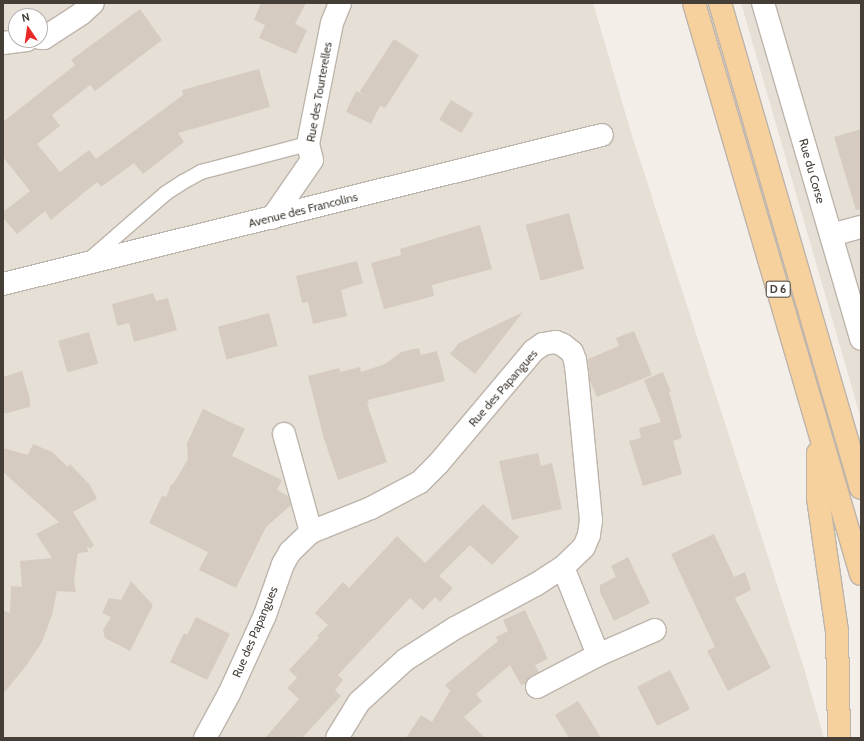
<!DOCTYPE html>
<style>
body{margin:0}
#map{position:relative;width:864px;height:741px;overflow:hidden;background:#f3eee8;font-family:Cabin,sans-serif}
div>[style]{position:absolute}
.residential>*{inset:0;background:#e6dfd6}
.building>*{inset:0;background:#d6cbc1;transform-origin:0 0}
.roads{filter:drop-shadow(1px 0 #bdb4ab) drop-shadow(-1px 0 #bdb4ab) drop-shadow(0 1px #bdb4ab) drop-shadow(0 -1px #bdb4ab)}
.lane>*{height:14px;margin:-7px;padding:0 7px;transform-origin:7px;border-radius:7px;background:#fff}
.street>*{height:22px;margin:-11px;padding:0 11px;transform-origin:11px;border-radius:11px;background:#fff}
.primary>*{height:22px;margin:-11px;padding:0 11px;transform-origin:11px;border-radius:11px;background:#f6d09d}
span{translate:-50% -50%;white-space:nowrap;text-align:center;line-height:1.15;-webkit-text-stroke:4px #fff;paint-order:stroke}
.shield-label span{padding:1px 3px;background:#fff;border:1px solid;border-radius:3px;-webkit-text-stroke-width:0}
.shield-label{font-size:11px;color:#453e37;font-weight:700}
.street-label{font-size:12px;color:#453e37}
.frame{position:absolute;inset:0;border:4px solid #453e37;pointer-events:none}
.north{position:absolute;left:8px;top:8px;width:40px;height:40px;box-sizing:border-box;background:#fff;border:1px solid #b5b2af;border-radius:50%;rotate:347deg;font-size:11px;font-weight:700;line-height:16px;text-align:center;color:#453e37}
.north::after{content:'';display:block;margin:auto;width:14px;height:18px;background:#e92928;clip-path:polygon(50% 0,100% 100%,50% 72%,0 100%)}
</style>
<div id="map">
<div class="residential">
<i style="clip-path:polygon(evenodd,3px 3px,593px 3px,630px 129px,804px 668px,824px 738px,3px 738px,3px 284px,604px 135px,116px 243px,3px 272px,3px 3px,16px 16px,40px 16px,40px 40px,16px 40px,16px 16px)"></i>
<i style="clip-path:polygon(741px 3px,861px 3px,861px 419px)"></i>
</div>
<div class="building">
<i style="clip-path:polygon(261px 3px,306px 3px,295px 24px,307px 30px,296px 54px,259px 38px,265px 25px,254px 20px)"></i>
<i style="clip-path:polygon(140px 9px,162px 40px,95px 91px,90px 85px,52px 115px,60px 126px,37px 144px,60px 172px,89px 150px,96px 159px,183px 95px,182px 90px,259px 69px,270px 107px,178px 133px,184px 142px,143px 174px,134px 163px,101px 187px,97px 182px,51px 220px,45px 211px,17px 234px,3px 218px,3px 212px,30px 191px,3px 157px,3px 122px,75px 65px,71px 60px)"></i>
<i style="left:394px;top:39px;width:30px;height:63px;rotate:33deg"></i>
<i style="left:356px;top:91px;width:28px;height:23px;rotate:26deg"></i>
<i style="left:451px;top:100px;width:26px;height:23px;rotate:31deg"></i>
<i style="clip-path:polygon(861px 129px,861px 209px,856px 210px,834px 137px)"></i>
<i style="left:569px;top:213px;width:58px;height:45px;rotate:75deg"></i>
<i style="clip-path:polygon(480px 225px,492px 269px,432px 285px,434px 296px,384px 309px,371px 263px,401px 255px,400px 249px)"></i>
<i style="clip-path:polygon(357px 261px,363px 283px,341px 290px,347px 316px,313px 324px,308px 302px,302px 303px,296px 276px)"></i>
<i style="clip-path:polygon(153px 293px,156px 301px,168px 298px,177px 330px,134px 342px,129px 323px,117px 326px,112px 304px)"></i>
<i style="clip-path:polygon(523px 312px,475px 374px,450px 354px,459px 343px)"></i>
<i style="left:269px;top:313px;width:34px;height:53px;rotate:75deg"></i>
<i style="clip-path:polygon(634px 331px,652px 375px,597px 397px,590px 381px,588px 359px,619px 346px,616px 338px)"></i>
<i style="left:89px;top:332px;width:33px;height:32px;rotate:74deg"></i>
<i style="clip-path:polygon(419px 348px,421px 355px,437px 351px,445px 381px,368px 400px,369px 404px,367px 404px,387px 462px,338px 480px,324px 439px,308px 376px,339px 368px,340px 372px,360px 367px,361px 372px,385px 364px,401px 352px)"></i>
<i style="clip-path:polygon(22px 371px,30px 399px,30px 407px,3px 414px,3px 377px)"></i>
<i style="clip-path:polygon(663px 372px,671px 392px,669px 392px,682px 438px,673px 441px,682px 474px,643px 486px,629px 441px,641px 438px,639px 428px,661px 422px,644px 380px)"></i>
<i style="clip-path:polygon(203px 409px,245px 429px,232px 456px,282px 480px,277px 490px,288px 496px,291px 505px,266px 527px,236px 588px,199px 570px,208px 552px,149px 523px,162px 496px,166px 497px,171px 485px,174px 483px,188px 459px,187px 443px)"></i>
<i style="clip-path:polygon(33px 444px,52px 452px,68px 467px,70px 464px,90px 485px,97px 499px,73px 512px,94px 545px,90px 549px,87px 546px,88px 552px,78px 553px,74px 580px,76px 592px,57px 591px,52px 615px,42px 642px,26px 666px,3px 694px,3px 610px,10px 613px,11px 586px,22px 587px,20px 561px,52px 558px,36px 534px,59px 522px,3px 472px,3px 448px,28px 455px)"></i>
<i style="clip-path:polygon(538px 453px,541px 466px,552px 463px,562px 509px,512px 520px,499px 461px)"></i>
<i style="clip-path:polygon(483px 504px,519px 537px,492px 565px,470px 545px,439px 576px,453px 588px,440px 602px,435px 597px,423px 610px,410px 598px,338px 675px,343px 680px,335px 690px,341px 696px,302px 738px,265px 738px,299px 699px,287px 688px,297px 678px,289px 670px,319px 638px,317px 636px,328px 625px,315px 613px,343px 582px,349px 588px,397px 536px,425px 563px)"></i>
<i style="clip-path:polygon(714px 534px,734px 577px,745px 572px,751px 590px,735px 598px,771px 668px,728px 691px,707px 651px,715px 647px,671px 554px)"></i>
<i style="clip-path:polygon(628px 557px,650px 603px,614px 621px,600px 592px,600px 585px,616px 577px,611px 566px)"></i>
<i style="clip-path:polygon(131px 581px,153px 605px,130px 651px,105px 638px,103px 630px,111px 617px,102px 613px,109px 598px,121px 600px)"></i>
<i style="clip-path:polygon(525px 610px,548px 659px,535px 665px,539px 672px,531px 676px,525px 684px,521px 685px,510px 665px,476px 694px,482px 701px,464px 717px,485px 738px,406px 738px,421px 715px,432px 722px,450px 691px,445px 685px,498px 641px,496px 637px,508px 631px,503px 620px)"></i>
<i style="clip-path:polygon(196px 617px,230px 634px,207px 680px,170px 662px,184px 633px,187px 635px)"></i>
<i style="left:670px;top:670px;width:44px;height:37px;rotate:63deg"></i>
<i style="clip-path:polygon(578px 701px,589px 718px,601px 738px,569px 738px,555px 715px)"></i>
</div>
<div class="roads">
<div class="lane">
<i style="left:89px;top:260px;width:102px;rotate:-41deg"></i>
<i style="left:166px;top:193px;width:20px;rotate:-33deg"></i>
<i style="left:183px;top:182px;width:21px;rotate:-29deg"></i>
<i style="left:201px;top:172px;width:111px;rotate:-14.7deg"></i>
</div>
<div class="street">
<i style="left:763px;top:3px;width:350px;rotate:73.7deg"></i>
<i style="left:40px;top:38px;width:4px"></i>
<i style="left:44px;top:38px;width:44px;rotate:-33deg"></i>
<i style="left:81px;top:14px;width:16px;rotate:-43deg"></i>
<i style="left:3px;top:43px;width:24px;rotate:-7deg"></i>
<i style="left:272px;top:218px;width:70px;rotate:-55.4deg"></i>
<i style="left:312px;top:160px;width:16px;rotate:-104deg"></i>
<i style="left:308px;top:144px;width:123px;rotate:-78.8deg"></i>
<i style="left:332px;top:23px;width:22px;rotate:-68deg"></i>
<i style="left:831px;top:235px;width:31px;rotate:-15deg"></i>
<i style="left:3px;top:284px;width:617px;rotate:-13.97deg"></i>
<i style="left:284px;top:434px;width:102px;rotate:74.6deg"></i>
<i style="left:563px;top:567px;width:95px;rotate:68.3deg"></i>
<i style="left:598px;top:655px;width:62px;rotate:-23.7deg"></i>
<i style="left:537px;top:687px;width:69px;rotate:-27.7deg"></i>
<i style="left:205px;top:738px;width:50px;rotate:-61.4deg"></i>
<i style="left:229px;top:694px;width:87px;rotate:-65.5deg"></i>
<i style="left:265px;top:615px;width:54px;rotate:-70.6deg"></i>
<i style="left:283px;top:564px;width:14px;rotate:-60deg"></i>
<i style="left:290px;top:552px;width:29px;rotate:-44deg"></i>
<i style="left:311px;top:532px;width:65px;rotate:-21.8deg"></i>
<i style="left:371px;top:508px;width:55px;rotate:-28deg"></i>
<i style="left:420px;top:482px;width:25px;rotate:-45deg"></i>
<i style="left:438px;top:464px;width:148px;rotate:-49.9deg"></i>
<i style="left:533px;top:351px;width:12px;rotate:-35deg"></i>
<i style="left:543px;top:344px;width:13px;rotate:-9deg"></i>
<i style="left:556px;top:342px;width:8px;rotate:23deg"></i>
<i style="left:563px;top:345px;width:11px;rotate:38deg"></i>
<i style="left:572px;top:352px;width:9px;rotate:69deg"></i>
<i style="left:575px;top:360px;width:15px;rotate:82deg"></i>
<i style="left:577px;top:375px;width:146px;rotate:84.5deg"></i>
<i style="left:591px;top:520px;width:15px;rotate:98deg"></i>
<i style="left:589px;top:535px;width:13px;rotate:113deg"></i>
<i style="left:584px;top:547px;width:29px;rotate:136deg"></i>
<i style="left:563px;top:567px;width:33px;rotate:147deg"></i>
<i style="left:535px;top:585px;width:91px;rotate:151.7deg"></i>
<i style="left:455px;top:628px;width:59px;rotate:147.4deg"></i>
<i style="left:405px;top:660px;width:62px;rotate:137.6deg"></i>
<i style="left:359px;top:702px;width:42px;rotate:121.4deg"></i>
</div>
<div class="primary">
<i style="left:694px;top:3px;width:595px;rotate:73.7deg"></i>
<i style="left:720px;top:3px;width:505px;rotate:73.79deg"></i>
<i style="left:818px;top:453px;width:45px;rotate:90deg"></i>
<i style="left:818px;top:498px;width:134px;rotate:81.9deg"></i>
<i style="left:837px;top:631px;width:107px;rotate:88.9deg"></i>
</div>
</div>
<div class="shield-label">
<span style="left:778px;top:289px">D 6</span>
</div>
<div class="street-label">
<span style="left:319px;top:92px;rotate:-80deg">Rue des Tourterelles</span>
<span style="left:812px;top:171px;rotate:74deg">Rue du Corse</span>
<span style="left:303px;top:210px;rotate:-14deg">Avenue des Francolins</span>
<span style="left:503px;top:388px;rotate:-49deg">Rue des Papangues</span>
<span style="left:255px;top:632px;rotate:-67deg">Rue des Papangues</span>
</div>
<div class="frame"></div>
<div class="north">N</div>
</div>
